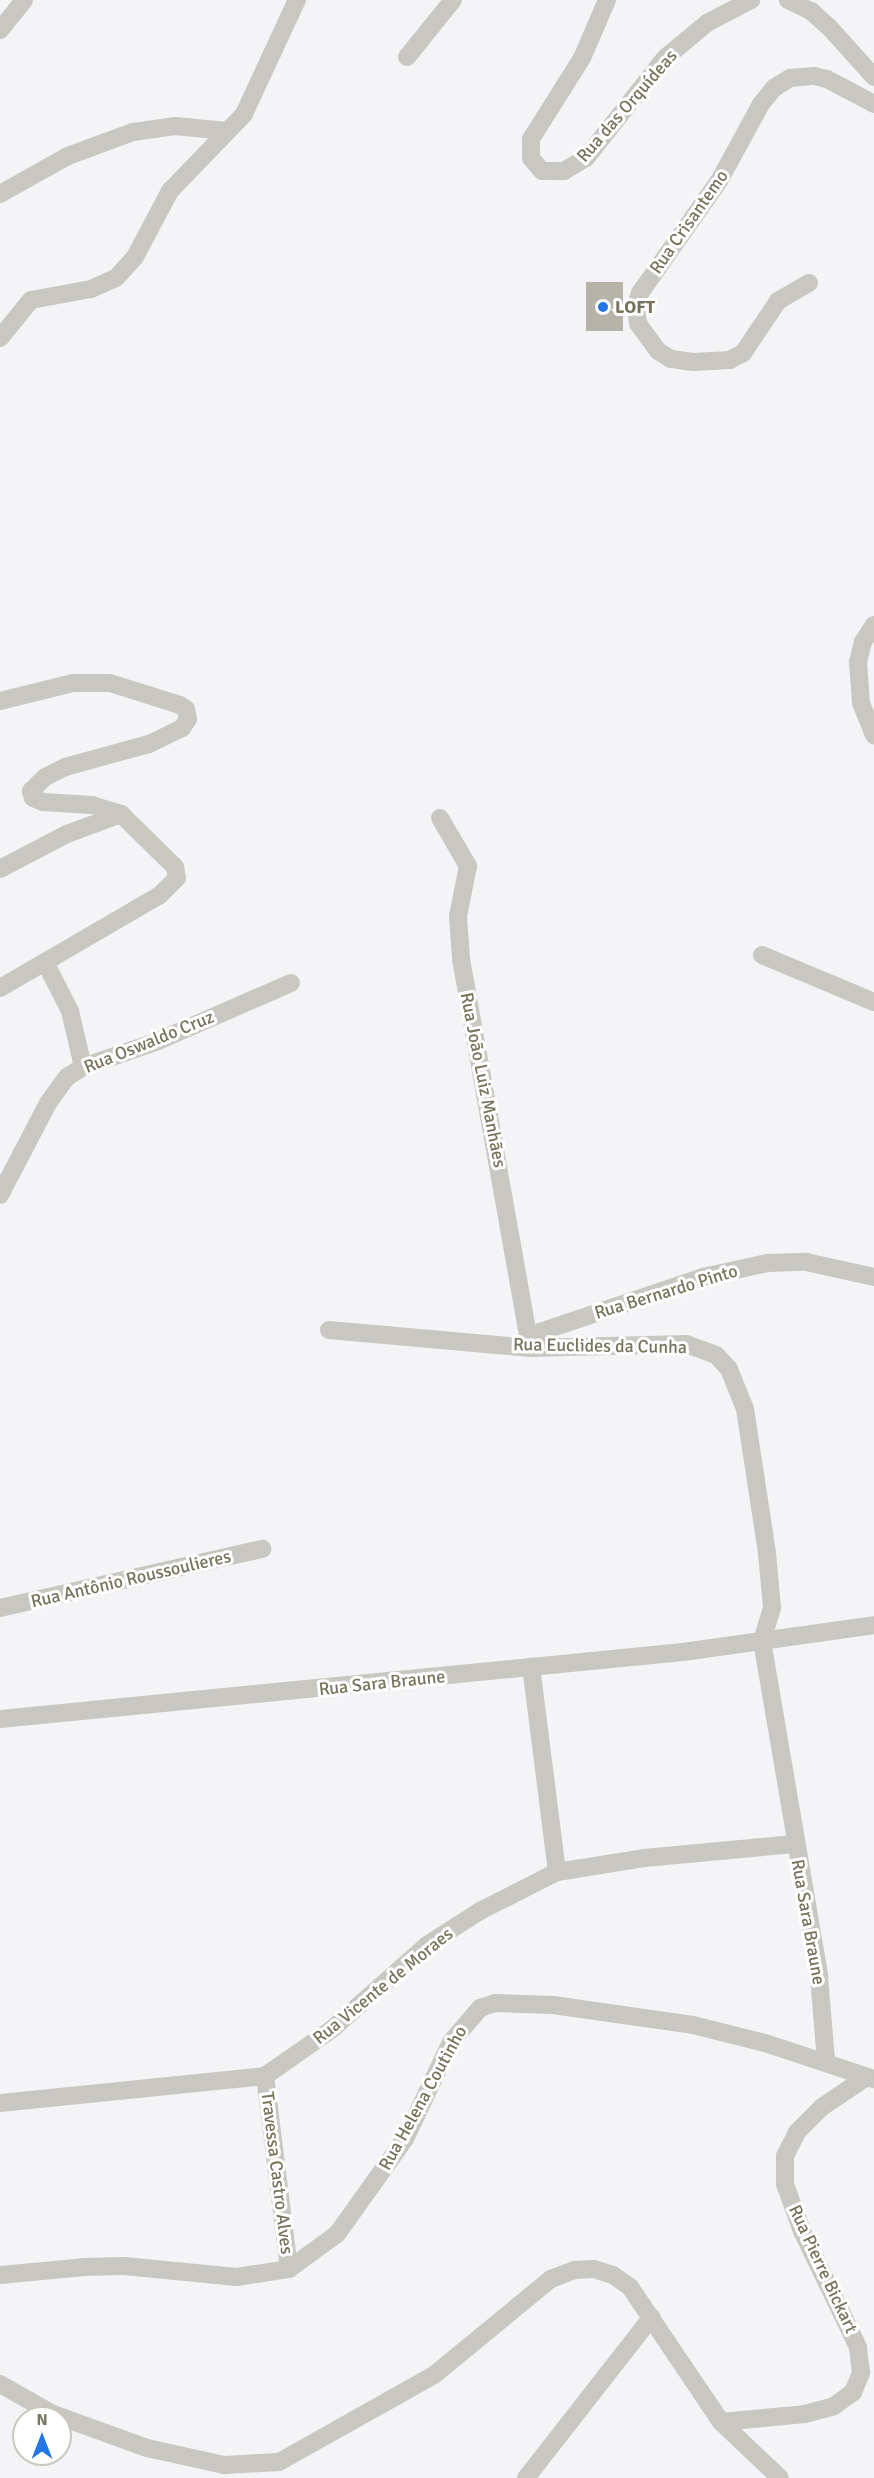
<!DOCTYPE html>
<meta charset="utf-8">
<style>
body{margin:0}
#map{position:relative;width:874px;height:2478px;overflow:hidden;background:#f4f3f6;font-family:Signika,sans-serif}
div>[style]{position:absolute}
.building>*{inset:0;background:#b6b3a8;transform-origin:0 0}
.minor>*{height:18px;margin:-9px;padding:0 9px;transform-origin:9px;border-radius:9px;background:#c8c7c1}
.dots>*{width:16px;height:16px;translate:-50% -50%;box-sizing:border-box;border:3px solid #fff;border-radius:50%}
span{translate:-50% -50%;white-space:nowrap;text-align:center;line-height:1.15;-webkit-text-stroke:6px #fff;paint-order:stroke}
.street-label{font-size:18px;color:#78735d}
.poi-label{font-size:18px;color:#78735d;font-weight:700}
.left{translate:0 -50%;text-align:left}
.north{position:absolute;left:12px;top:2406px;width:60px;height:60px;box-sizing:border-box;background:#fff;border:2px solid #c9c7be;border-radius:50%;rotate:0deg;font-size:16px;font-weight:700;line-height:24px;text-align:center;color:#78735d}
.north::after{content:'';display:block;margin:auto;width:21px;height:27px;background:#2476e5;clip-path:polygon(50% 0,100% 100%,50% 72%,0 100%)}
</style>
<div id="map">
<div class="building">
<i style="left:623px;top:282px;width:49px;height:37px;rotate:90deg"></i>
</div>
<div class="minor">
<i style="left:607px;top:0;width:63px;rotate:113.3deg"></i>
<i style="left:582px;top:58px;width:96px;rotate:122.2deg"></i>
<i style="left:531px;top:139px;width:19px;rotate:90deg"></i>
<i style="left:531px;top:158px;width:17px;rotate:50deg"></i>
<i style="left:542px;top:171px;width:22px"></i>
<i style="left:564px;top:171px;width:26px;rotate:-31deg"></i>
<i style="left:586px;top:158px;width:127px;rotate:-51.7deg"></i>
<i style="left:665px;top:58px;width:55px;rotate:-39.8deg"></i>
<i style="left:707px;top:23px;width:50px;rotate:-27.6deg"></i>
<i style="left:788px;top:0;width:25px;rotate:26deg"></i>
<i style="left:811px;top:11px;width:24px;rotate:42deg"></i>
<i style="left:829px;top:27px;width:67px;rotate:48deg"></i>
<i style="left:0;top:30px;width:38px;rotate:-51deg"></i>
<i style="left:407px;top:57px;width:73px;rotate:-51.1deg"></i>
<i style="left:0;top:194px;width:78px;rotate:-29.2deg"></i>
<i style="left:68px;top:156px;width:69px;rotate:-20.3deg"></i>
<i style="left:133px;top:132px;width:42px;rotate:-8.1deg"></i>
<i style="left:175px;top:126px;width:52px;rotate:5.5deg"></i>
<i style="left:809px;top:283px;width:36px;rotate:150deg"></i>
<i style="left:778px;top:301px;width:63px;rotate:123.9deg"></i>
<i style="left:743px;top:353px;width:15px;rotate:152deg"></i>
<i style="left:730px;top:360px;width:37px;rotate:177deg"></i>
<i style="left:693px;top:362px;width:22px;rotate:-172deg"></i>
<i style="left:671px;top:359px;width:15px;rotate:-148deg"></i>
<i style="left:658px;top:351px;width:34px;rotate:-126deg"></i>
<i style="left:638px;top:323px;width:17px;rotate:-97deg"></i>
<i style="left:636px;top:306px;width:14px;rotate:-73deg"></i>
<i style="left:640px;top:293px;width:137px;rotate:-54.8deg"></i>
<i style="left:719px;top:181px;width:88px;rotate:-61.4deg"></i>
<i style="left:761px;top:104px;width:21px;rotate:-51deg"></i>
<i style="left:774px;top:88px;width:19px;rotate:-32deg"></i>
<i style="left:790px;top:78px;width:24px;rotate:-5deg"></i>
<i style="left:814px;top:76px;width:13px;rotate:13deg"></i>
<i style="left:827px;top:79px;width:53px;rotate:28deg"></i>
<i style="left:0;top:338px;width:49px;rotate:-50.8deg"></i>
<i style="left:31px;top:300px;width:61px;rotate:-10.4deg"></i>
<i style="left:91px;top:289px;width:27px;rotate:-24deg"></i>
<i style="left:116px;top:278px;width:28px;rotate:-48deg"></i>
<i style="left:135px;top:257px;width:75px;rotate:-62.1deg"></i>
<i style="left:170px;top:191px;width:107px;rotate:-46.1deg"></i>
<i style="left:244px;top:114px;width:126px;rotate:-65.1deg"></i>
<i style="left:874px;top:625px;width:20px;rotate:123deg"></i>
<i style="left:863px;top:642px;width:21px;rotate:104deg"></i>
<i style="left:858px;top:662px;width:41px;rotate:85.8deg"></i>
<i style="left:861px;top:703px;width:35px;rotate:68deg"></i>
<i style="left:0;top:701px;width:75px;rotate:-13.9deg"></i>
<i style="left:73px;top:683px;width:37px"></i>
<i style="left:110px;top:683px;width:73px;rotate:17.4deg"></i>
<i style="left:180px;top:705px;width:7px;rotate:34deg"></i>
<i style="left:186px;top:709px;width:10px;rotate:79deg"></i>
<i style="left:188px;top:719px;width:11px;rotate:124deg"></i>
<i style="left:182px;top:728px;width:37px;rotate:154deg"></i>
<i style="left:149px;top:744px;width:87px;rotate:164.7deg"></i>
<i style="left:65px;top:767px;width:22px;rotate:153deg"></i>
<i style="left:45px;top:777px;width:20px;rotate:135deg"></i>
<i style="left:31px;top:791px;width:7px;rotate:74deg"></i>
<i style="left:33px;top:798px;width:11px;rotate:22deg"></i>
<i style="left:43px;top:802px;width:49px;rotate:3.5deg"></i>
<i style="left:92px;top:805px;width:30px;rotate:17deg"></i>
<i style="left:121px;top:814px;width:76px;rotate:44.5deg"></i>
<i style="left:175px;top:867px;width:11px;rotate:80deg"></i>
<i style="left:177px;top:878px;width:24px;rotate:135deg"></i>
<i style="left:160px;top:895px;width:185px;rotate:149.8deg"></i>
<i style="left:440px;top:818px;width:56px;rotate:59.7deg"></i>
<i style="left:468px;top:866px;width:51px;rotate:101.3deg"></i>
<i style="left:458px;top:916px;width:43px;rotate:86deg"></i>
<i style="left:461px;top:959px;width:395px;rotate:79.9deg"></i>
<i style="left:0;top:869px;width:76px;rotate:-27.6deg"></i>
<i style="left:67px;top:834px;width:58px;rotate:-20.3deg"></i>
<i style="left:762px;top:955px;width:121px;rotate:22.8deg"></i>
<i style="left:45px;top:962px;width:55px;rotate:63deg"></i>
<i style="left:70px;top:1011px;width:57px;rotate:76.9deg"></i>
<i style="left:0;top:1195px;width:104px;rotate:-62.4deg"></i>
<i style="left:48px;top:1103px;width:32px;rotate:-54deg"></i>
<i style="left:67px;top:1077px;width:19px;rotate:-32deg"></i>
<i style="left:83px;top:1067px;width:79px;rotate:-19.1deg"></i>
<i style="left:158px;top:1041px;width:145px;rotate:-23.6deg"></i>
<i style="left:329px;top:1330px;width:202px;rotate:5.1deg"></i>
<i style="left:530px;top:1348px;width:156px;rotate:-1.5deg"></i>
<i style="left:686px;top:1344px;width:32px;rotate:20deg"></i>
<i style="left:716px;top:1355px;width:19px;rotate:47deg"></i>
<i style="left:729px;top:1369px;width:43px;rotate:68.2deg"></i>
<i style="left:745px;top:1409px;width:146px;rotate:81.3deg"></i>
<i style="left:767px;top:1553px;width:55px;rotate:84.8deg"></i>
<i style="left:772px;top:1608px;width:34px;rotate:107deg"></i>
<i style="left:762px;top:1641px;width:340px;rotate:80.3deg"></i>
<i style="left:819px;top:1976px;width:85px;rotate:85.3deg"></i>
<i style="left:531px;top:1335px;width:182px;rotate:-18.6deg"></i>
<i style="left:703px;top:1277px;width:66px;rotate:-12.2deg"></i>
<i style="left:768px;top:1263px;width:38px;rotate:-2deg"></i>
<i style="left:806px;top:1262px;width:70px;rotate:12.4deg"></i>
<i style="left:0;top:1608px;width:269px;rotate:-12.7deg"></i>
<i style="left:0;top:1719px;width:686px;rotate:-5.6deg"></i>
<i style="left:683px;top:1652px;width:193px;rotate:-8deg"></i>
<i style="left:557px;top:1872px;width:88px;rotate:-9.1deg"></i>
<i style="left:644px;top:1858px;width:151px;rotate:-5.3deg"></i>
<i style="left:265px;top:2076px;width:194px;rotate:82.9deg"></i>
<i style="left:0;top:2103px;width:266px;rotate:-5.8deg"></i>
<i style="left:265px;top:2076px;width:80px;rotate:-34.9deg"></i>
<i style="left:331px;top:2030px;width:128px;rotate:-41.5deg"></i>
<i style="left:427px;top:1945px;width:63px;rotate:-32.7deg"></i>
<i style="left:480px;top:1911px;width:86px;rotate:-26.9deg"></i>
<i style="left:557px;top:1872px;width:207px;rotate:-97.2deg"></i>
<i style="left:0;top:2275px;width:84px;rotate:-5.4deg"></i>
<i style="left:84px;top:2267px;width:40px;rotate:-1.4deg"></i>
<i style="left:124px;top:2266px;width:113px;rotate:5.6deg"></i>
<i style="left:236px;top:2277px;width:54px;rotate:-8.6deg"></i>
<i style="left:289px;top:2269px;width:59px;rotate:-36.1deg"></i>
<i style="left:337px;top:2234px;width:117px;rotate:-54.4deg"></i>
<i style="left:405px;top:2139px;width:107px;rotate:-64.6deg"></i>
<i style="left:451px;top:2042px;width:45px;rotate:-49.5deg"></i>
<i style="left:480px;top:2008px;width:16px;rotate:-18deg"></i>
<i style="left:495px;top:2003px;width:58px;rotate:2deg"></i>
<i style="left:553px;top:2005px;width:141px;rotate:8.1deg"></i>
<i style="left:693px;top:2025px;width:74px;rotate:14deg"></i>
<i style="left:765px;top:2043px;width:115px;rotate:18.3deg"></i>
<i style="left:0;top:2384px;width:61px;rotate:29.5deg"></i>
<i style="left:53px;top:2414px;width:100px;rotate:19.9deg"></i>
<i style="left:147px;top:2448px;width:79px;rotate:12.4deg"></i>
<i style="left:224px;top:2465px;width:55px;rotate:-3.1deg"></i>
<i style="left:279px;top:2462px;width:178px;rotate:-29.3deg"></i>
<i style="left:434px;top:2375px;width:151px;rotate:-39.4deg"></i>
<i style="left:551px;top:2279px;width:26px;rotate:-21deg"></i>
<i style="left:575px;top:2270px;width:19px;rotate:-3deg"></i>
<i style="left:594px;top:2269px;width:20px;rotate:18deg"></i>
<i style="left:613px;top:2275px;width:21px;rotate:35deg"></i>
<i style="left:630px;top:2287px;width:163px;rotate:56deg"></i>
<i style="left:721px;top:2422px;width:81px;rotate:43.5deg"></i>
<i style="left:721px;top:2422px;width:84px;rotate:-5.4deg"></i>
<i style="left:805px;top:2414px;width:30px;rotate:-15deg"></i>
<i style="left:834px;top:2406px;width:24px;rotate:-36deg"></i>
<i style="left:853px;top:2392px;width:21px;rotate:-67deg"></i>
<i style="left:861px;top:2373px;width:26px;rotate:-97deg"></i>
<i style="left:858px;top:2347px;width:129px;rotate:-115.8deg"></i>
<i style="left:802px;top:2231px;width:50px;rotate:-109.9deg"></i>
<i style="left:785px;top:2184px;width:28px;rotate:-90deg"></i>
<i style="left:785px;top:2156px;width:27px;rotate:-63deg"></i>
<i style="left:797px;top:2132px;width:35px;rotate:-45deg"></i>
<i style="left:822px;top:2107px;width:52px;rotate:-34deg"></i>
<i style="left:526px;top:2478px;width:204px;rotate:-52deg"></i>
</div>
<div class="dots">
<i style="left:603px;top:307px;background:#2476e5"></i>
</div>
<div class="street-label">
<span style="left:627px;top:106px;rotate:-49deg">Rua das Orquídeas</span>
<span style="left:689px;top:222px;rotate:-55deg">Rua Crisantemo</span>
<span style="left:149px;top:1042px;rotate:-22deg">Rua Oswaldo Cruz</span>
<span style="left:483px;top:1080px;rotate:79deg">Rua João Luiz Manhães</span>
<span style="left:666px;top:1292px;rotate:-17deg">Rua Bernardo Pinto</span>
<span style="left:600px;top:1346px;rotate:1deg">Rua Euclides da Cunha</span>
<span style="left:131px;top:1579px;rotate:-13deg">Rua Antônio Roussoulieres</span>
<span style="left:382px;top:1683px;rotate:-6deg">Rua Sara Braune</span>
<span style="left:808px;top:1922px;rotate:80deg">Rua Sara Braune</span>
<span style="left:383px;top:1986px;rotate:-39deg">Rua Vicente de Moraes</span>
<span style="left:423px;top:2098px;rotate:-61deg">Rua Helena Coutinho</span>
<span style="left:277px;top:2173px;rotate:83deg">Travessa Castro Alves</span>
<span style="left:823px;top:2269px;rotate:65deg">Rua Pierre Bickart</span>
</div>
<div class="poi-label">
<span class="left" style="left:615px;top:307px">LOFT</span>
</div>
<div class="north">N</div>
</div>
